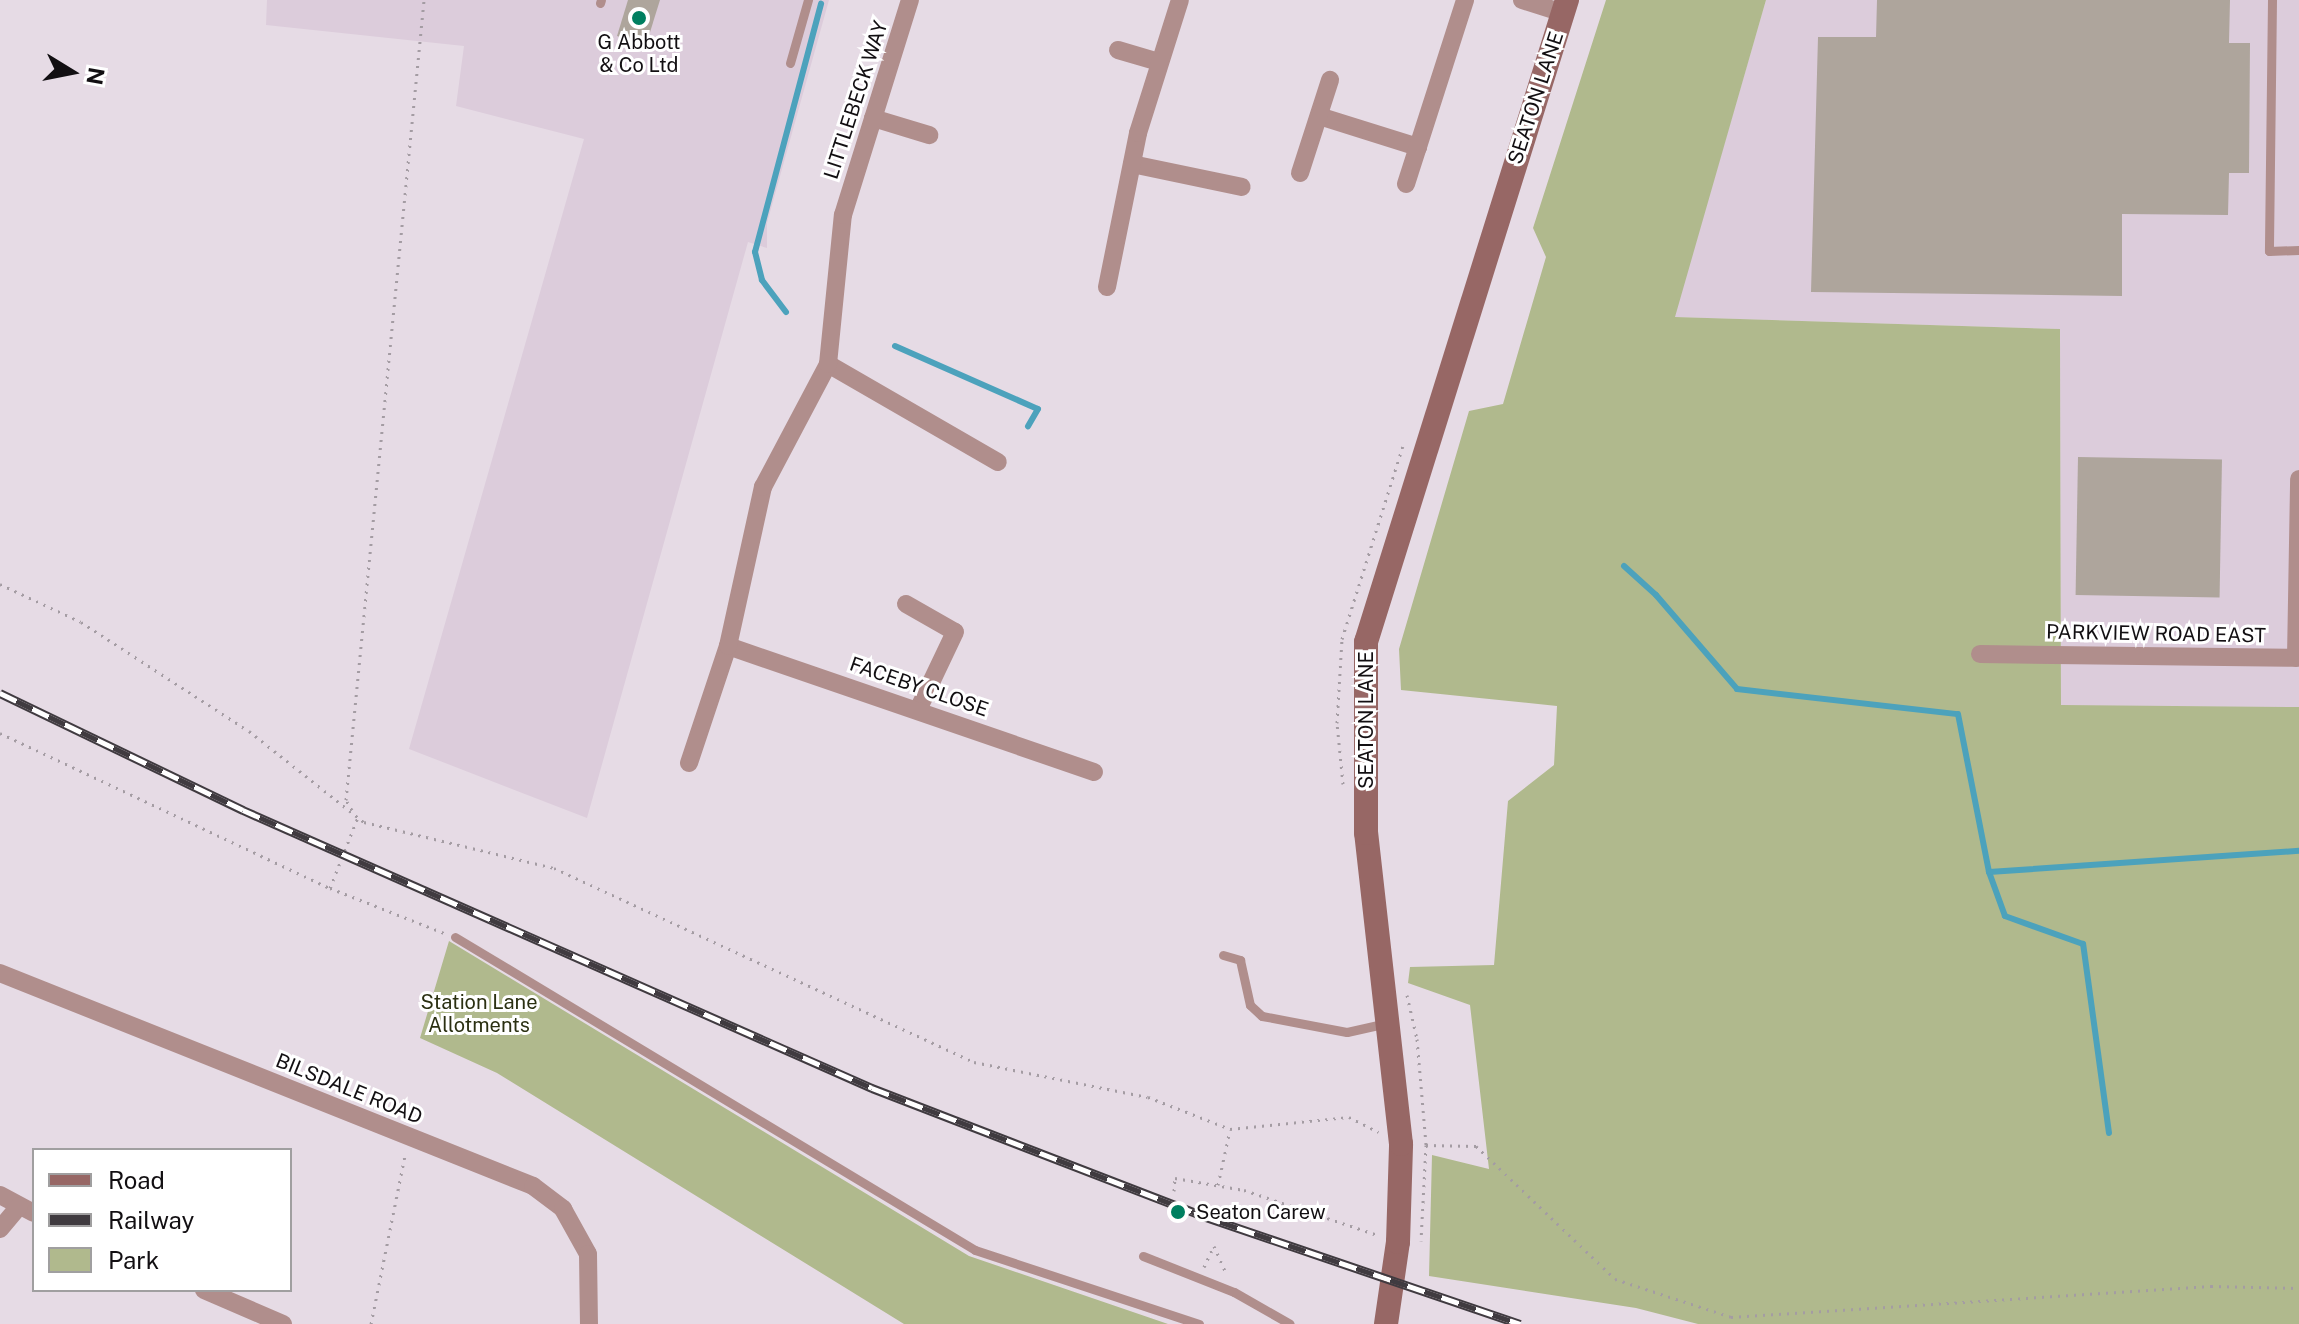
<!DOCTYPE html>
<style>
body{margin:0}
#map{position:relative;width:2299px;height:1324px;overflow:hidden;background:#e6dbe5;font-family:"Public Sans",sans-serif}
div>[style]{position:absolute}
.built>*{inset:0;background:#dcccdb}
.green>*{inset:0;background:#b0b98d}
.stream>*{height:6px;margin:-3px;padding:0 3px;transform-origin:3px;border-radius:3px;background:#4ca2bc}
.building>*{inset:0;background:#aea59c;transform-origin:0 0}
.path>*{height:3px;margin-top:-1.5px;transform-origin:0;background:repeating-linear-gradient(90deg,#a49ca3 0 2px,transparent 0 8px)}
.lane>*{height:9px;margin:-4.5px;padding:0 4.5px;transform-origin:4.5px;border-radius:4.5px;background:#b08e8c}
.street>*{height:18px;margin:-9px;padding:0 9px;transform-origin:9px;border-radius:9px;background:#b08e8c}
.secondary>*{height:24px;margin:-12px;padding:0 12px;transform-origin:12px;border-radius:12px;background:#976765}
.rail>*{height:9px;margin-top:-4.5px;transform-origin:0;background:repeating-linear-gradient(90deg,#fff 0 18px,#403b40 0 36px);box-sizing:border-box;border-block:2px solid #403b40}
.dots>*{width:22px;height:22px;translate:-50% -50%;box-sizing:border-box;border:4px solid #fff;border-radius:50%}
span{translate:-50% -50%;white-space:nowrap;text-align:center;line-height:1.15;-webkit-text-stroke:6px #fff;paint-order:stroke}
.poi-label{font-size:20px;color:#120f12}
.left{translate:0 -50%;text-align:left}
.street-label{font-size:20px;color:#120f12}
.park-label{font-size:20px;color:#2b3012}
.legend{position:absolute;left:32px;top:1148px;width:260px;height:144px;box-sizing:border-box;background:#fff;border:2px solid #a09fa0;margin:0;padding:10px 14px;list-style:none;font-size:24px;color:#120f12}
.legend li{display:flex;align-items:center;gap:16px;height:40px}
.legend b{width:40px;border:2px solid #a09fa0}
.north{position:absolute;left:32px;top:32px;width:80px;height:80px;-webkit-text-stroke:6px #fff;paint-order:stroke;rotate:100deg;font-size:22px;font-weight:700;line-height:32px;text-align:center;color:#120f12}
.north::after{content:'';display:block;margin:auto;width:28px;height:36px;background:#120f12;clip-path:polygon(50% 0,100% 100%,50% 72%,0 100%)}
</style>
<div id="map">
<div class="built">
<i style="clip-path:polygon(267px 0,829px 0,767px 223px,767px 248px,748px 242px,587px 818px,409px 749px,584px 139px,456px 106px,464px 46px,266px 25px)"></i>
<i style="clip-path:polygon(1766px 0,2299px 0,2299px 707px,2061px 706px,2060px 329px,1674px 317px)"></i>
</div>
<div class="green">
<i style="clip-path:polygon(1606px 0,1766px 0,1675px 317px,2060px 329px,2061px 705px,2299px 707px,2299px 1324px,1698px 1324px,1636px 1308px,1429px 1276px,1432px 1155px,1489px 1169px,1470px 1005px,1408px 983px,1410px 967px,1494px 965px,1508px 801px,1554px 765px,1557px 706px,1401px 690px,1399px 649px,1469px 411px,1503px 404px,1546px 257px,1533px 228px)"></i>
<i style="clip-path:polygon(449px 941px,969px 1256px,1168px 1324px,904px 1324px,497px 1073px,420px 1038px)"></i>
</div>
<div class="stream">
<i style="left:786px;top:312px;width:40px;rotate:-127deg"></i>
<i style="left:762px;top:280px;width:29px;rotate:-104deg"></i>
<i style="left:755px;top:252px;width:257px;rotate:-75.1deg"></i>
<i style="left:895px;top:346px;width:156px;rotate:23.8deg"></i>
<i style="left:1038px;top:409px;width:20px;rotate:120deg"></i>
<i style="left:1624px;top:566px;width:43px;rotate:42.2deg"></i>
<i style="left:1656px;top:595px;width:124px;rotate:49.2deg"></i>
<i style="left:1737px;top:689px;width:222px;rotate:6.5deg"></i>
<i style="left:1958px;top:714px;width:161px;rotate:78.9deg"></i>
<i style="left:2109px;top:1133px;width:191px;rotate:-97.8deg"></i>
<i style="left:2083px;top:944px;width:83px;rotate:-160.3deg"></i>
<i style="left:2005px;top:916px;width:47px;rotate:-110deg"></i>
<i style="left:1989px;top:872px;width:311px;rotate:-3.9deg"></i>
</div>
<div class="building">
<i style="clip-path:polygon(628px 0,660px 0,646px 45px,617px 36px)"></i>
<i style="clip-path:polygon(1877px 0,2230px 0,2229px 43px,2250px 43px,2249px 173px,2229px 173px,2228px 215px,2122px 214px,2122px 296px,1811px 292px,1818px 37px,1876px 37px)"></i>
<i style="left:2078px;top:457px;width:144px;height:138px;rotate:1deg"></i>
</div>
<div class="path">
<i style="left:0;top:584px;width:89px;rotate:25.1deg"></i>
<i style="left:81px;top:622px;width:200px;rotate:33deg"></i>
<i style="left:249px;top:731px;width:147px;rotate:38.4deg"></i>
<i style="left:364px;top:822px;width:195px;rotate:13.6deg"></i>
<i style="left:554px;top:868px;width:463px;rotate:24.8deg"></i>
<i style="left:974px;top:1062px;width:177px;rotate:11.4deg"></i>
<i style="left:1148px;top:1097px;width:88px;rotate:21.3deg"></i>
<i style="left:1230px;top:1129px;width:120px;rotate:-5.8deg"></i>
<i style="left:1349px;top:1117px;width:33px;rotate:27deg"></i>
<i style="left:0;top:733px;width:365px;rotate:25.2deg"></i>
<i style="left:330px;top:888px;width:123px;rotate:21.5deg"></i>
<i style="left:1343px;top:784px;width:61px;rotate:-95.6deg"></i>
<i style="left:1337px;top:723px;width:84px;rotate:-86.6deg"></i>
<i style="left:1342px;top:639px;width:202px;rotate:-72.5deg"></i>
<i style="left:352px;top:810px;width:12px;rotate:-121deg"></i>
<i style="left:346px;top:800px;width:804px;rotate:-84.43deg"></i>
<i style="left:330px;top:888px;width:76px;rotate:-68.5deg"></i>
<i style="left:1407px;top:995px;width:45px;rotate:77.2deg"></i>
<i style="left:1417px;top:1039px;width:106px;rotate:85.1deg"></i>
<i style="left:1426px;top:1145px;width:96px;rotate:93deg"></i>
<i style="left:1426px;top:1145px;width:50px;rotate:1.1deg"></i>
<i style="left:1476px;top:1146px;width:192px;rotate:43.7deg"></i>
<i style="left:1615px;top:1279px;width:122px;rotate:18.1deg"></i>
<i style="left:1731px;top:1317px;width:481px;rotate:-3.7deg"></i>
<i style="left:2211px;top:1286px;width:88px;rotate:1.3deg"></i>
<i style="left:1218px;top:1185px;width:56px;rotate:-77.7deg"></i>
<i style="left:1174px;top:1191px;width:13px;rotate:-86deg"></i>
<i style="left:1175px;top:1178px;width:70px;rotate:9.9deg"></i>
<i style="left:1244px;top:1190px;width:141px;rotate:18.6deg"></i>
<i style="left:1204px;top:1267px;width:23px;rotate:-65deg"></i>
<i style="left:1214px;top:1246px;width:30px;rotate:66deg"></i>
<i style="left:371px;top:1324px;width:172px;rotate:-78.6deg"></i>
</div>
<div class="lane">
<i style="left:2272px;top:0;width:251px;rotate:90.7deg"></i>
<i style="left:2269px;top:251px;width:30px;rotate:-2deg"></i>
<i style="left:600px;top:3px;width:3px;rotate:-72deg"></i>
<i style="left:790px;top:63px;width:66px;rotate:-74.1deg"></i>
<i style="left:455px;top:937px;width:607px;rotate:31.04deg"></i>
<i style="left:975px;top:1250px;width:236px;rotate:18.3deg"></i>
<i style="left:1223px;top:955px;width:18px;rotate:16deg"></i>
<i style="left:1240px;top:960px;width:46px;rotate:77.5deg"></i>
<i style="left:1250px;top:1005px;width:16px;rotate:43deg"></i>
<i style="left:1262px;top:1016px;width:86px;rotate:10.7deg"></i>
<i style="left:1347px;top:1032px;width:41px;rotate:-12.7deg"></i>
<i style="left:1143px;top:1256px;width:98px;rotate:21.6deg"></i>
<i style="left:1234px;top:1292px;width:64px;rotate:29.7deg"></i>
</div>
<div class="street">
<i style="left:1522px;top:0;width:43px;rotate:17.6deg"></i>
<i style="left:1118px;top:50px;width:43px;rotate:16.3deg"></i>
<i style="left:1319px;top:116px;width:104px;rotate:17.4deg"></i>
<i style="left:873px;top:118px;width:59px;rotate:16.9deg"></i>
<i style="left:1132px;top:164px;width:112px;rotate:11.8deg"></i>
<i style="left:1300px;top:173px;width:98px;rotate:-72.1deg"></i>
<i style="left:1406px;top:184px;width:193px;rotate:-72.2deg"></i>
<i style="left:1107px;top:287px;width:157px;rotate:-78.6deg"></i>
<i style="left:1138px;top:133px;width:139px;rotate:-72.5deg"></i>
<i style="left:828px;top:364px;width:196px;rotate:30deg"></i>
<i style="left:906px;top:604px;width:56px;rotate:29.7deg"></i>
<i style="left:955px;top:632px;width:86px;rotate:115.4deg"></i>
<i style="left:728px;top:646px;width:387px;rotate:19deg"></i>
<i style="left:1980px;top:654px;width:316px;rotate:0.7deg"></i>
<i style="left:2296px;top:658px;width:179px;rotate:-89deg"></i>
<i style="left:689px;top:763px;width:123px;rotate:-71.6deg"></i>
<i style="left:728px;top:646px;width:163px;rotate:-77.6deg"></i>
<i style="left:763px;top:487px;width:139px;rotate:-62.1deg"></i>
<i style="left:828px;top:364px;width:150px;rotate:-84.3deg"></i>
<i style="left:843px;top:215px;width:225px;rotate:-72.7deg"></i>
<i style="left:0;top:973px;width:574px;rotate:21.78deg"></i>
<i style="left:533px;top:1186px;width:38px;rotate:37deg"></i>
<i style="left:563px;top:1209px;width:51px;rotate:60.9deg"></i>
<i style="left:588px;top:1254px;width:70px;rotate:89.2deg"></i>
<i style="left:0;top:1195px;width:38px;rotate:28deg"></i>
<i style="left:0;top:1229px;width:30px;rotate:-50deg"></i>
<i style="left:204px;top:1290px;width:86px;rotate:23.3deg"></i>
</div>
<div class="secondary">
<i style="left:1386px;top:1324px;width:83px;rotate:-81.7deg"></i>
<i style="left:1398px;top:1242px;width:98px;rotate:-88.2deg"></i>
<i style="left:1401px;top:1144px;width:313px;rotate:-96.4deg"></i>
<i style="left:1366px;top:833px;width:191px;rotate:-90deg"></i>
<i style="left:1366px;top:642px;width:673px;rotate:-72.62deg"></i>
</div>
<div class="rail">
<i style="left:0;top:693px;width:270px;rotate:25.7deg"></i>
<i style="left:243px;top:810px;width:688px;rotate:23.84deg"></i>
<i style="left:872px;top:1088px;width:355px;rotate:21.1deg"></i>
<i style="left:1203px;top:1216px;width:335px;rotate:18.8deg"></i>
</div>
<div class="dots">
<i style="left:639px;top:18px;background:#007f60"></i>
<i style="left:1178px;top:1212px;background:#007f60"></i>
</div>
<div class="poi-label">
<span style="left:639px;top:54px">G Abbott<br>&amp; Co Ltd</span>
<span class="left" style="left:1196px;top:1212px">Seaton Carew</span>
</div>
<div class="street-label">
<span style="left:1536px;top:98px;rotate:-72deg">SEATON LANE</span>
<span style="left:856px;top:100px;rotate:-72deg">LITTLEBECK WAY</span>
<span style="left:2156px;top:634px;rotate:1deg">PARKVIEW ROAD EAST</span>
<span style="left:919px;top:687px;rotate:19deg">FACEBY CLOSE</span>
<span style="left:1366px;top:720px;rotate:-90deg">SEATON LANE</span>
<span style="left:349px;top:1089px;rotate:22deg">BILSDALE ROAD</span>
</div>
<div class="park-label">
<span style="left:479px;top:1014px">Station Lane<br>Allotments</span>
</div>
<ul class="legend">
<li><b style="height:10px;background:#976765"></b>Road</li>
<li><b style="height:10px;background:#403b40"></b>Railway</li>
<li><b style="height:22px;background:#b0b98d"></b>Park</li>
</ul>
<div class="north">N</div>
</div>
